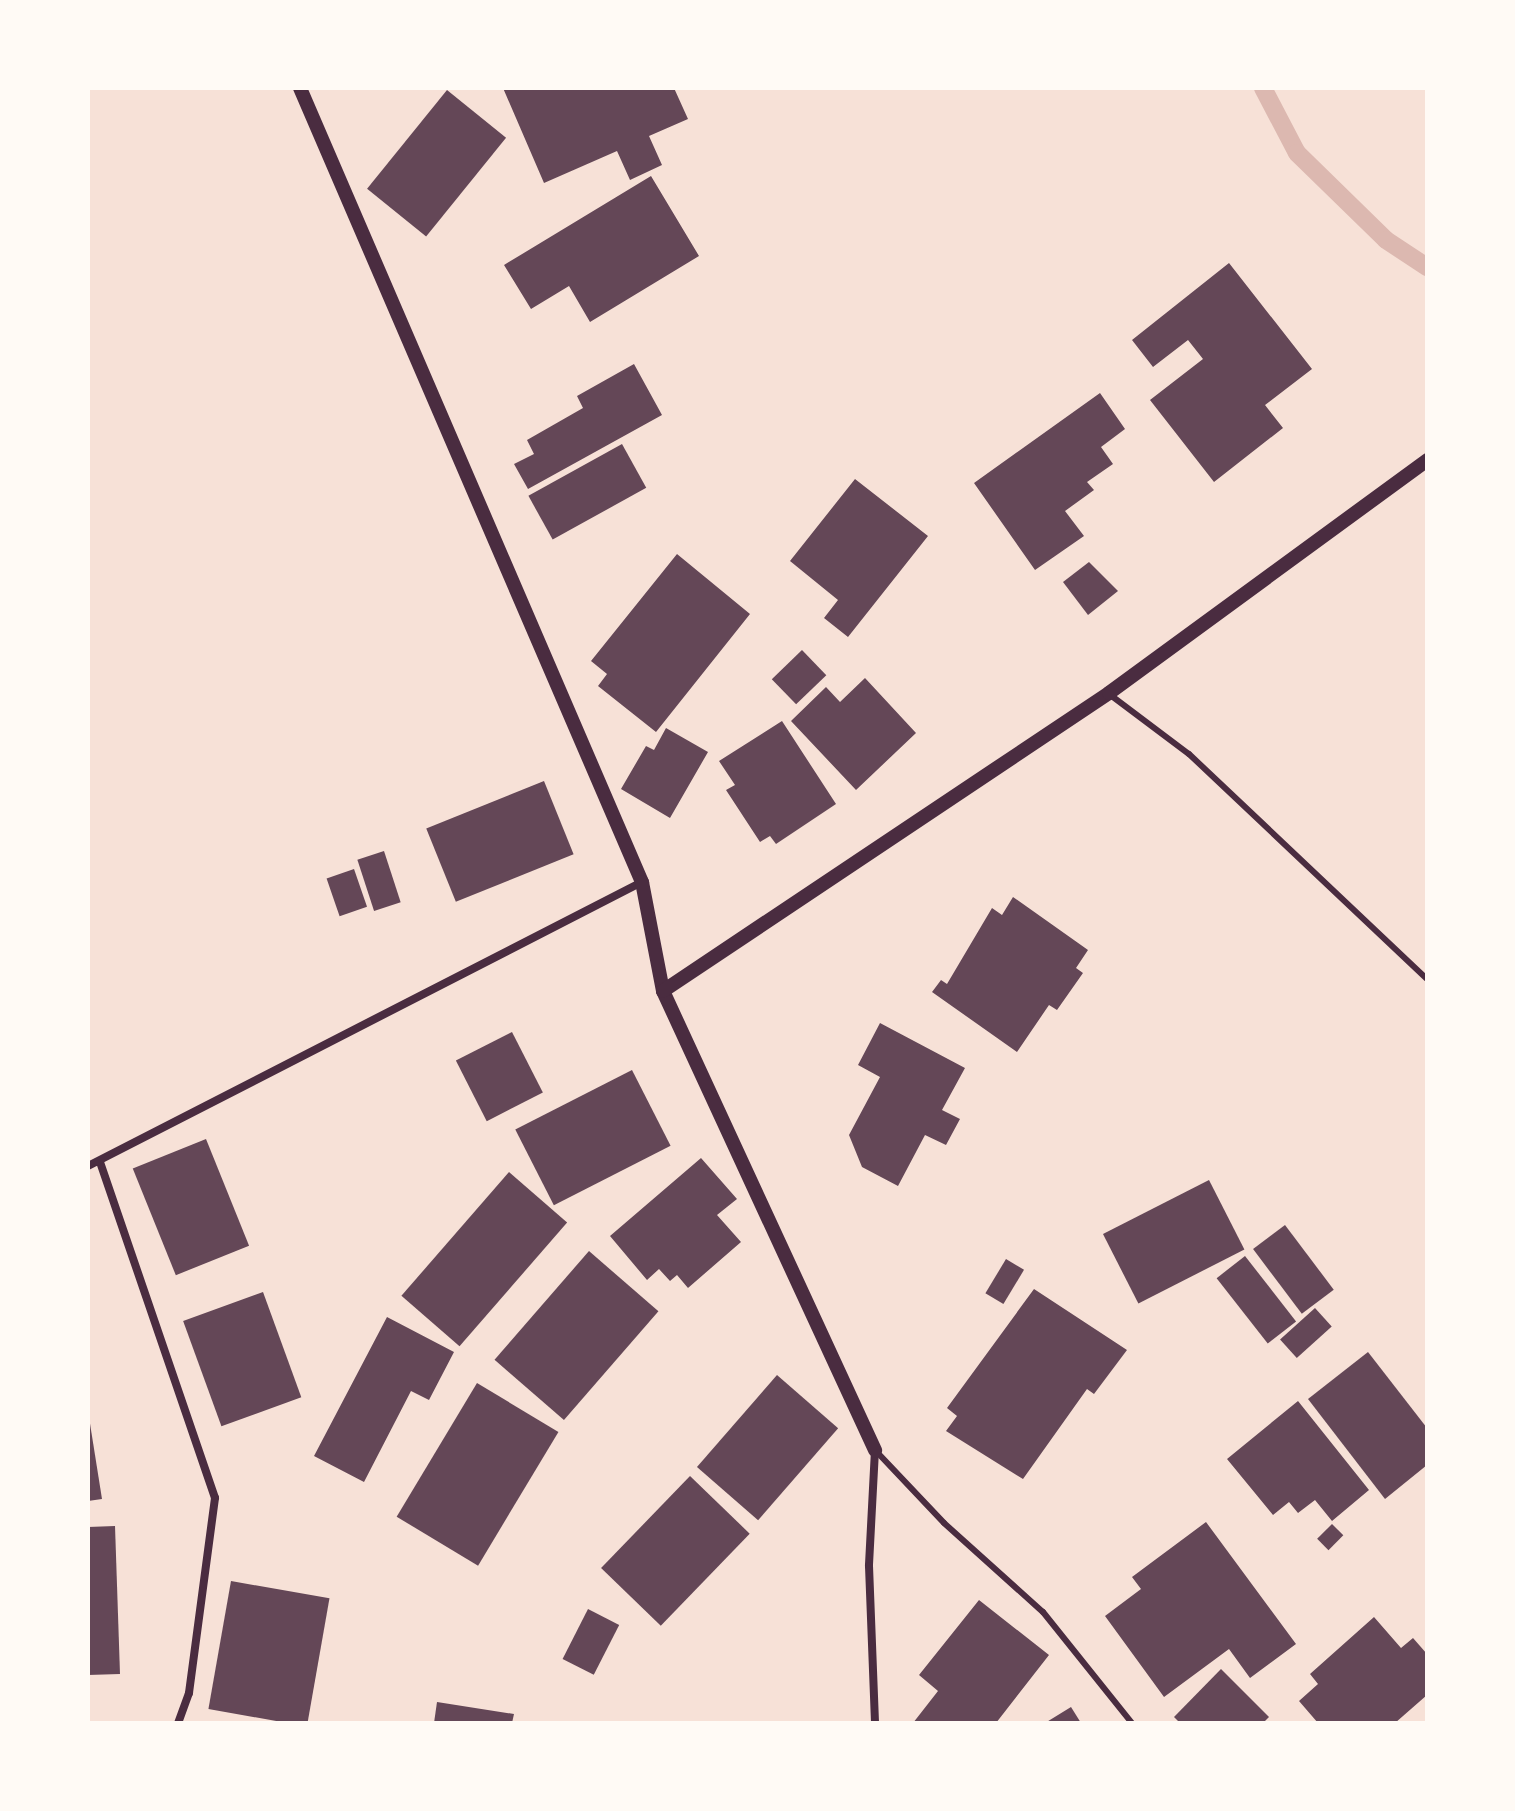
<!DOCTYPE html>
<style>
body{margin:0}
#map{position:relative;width:1515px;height:1811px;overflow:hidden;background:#f7e1d7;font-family:"Source Sans 3",sans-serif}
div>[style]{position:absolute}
.stream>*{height:18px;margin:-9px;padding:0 9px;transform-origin:9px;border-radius:9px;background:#dcb8b0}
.building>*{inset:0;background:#644757;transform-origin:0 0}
.service>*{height:6px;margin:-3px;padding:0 3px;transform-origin:3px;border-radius:3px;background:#4a2c40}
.minor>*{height:8px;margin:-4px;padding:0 4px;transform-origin:4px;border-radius:4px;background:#4a2c40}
.tertiary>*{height:14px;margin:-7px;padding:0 7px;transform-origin:7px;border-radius:7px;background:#4a2c40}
span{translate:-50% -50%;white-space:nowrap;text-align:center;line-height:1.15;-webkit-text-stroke:6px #fffaf5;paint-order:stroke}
.frame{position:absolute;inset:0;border:90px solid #fffaf5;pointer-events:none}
</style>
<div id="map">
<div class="stream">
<i style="left:1263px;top:88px;width:73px;rotate:62.4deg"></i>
<i style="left:1297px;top:153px;width:124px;rotate:44.3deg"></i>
<i style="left:1386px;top:240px;width:49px;rotate:33.4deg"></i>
</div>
<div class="building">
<i style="clip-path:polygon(503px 88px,674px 88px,688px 119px,649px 136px,662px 165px,630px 180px,617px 151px,544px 183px)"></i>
<i style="left:447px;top:90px;width:76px;height:127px;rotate:39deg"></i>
<i style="clip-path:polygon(651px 176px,699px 256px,590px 322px,569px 286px,531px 309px,504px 265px)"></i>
<i style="clip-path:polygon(1229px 263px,1312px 369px,1265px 405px,1283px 428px,1214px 482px,1150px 400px,1203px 359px,1188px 340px,1153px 367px,1132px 340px)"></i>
<i style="clip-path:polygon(634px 364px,662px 415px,528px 489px,514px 464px,534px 454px,527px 440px,583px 408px,577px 396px)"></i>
<i style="clip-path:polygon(1100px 393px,1125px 429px,1101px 447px,1113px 464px,1087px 482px,1094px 490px,1065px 511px,1084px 536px,1035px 570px,974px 483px)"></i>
<i style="left:622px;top:444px;width:50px;height:107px;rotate:61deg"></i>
<i style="clip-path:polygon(855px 479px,928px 536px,848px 637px,824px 618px,838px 600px,790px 561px)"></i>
<i style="clip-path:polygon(677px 554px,750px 614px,656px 732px,598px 686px,607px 674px,591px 661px)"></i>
<i style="clip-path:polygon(1089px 562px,1118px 591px,1088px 615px,1063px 582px)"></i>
<i style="left:802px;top:650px;width:35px;height:42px;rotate:46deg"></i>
<i style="clip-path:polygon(865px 678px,916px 733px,856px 790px,791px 721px,826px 687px,840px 702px)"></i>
<i style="clip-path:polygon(782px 721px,836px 804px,776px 844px,770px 836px,760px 842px,726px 790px,735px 785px,719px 761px)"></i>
<i style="clip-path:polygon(666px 728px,708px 752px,670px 818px,621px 789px,646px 746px,654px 750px)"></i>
<i style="left:544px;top:781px;width:79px;height:127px;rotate:68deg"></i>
<i style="left:384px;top:851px;width:54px;height:28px;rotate:72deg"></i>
<i style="left:354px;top:869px;width:40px;height:29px;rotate:71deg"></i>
<i style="clip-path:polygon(1013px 897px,1088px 950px,1076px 968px,1083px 973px,1057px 1010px,1049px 1005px,1017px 1052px,932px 992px,941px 980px,947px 984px,992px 908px,1002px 915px)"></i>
<i style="clip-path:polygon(880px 1023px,965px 1068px,942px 1110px,960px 1119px,946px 1145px,925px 1135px,898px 1186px,862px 1167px,849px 1135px,880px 1077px,858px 1065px)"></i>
<i style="left:512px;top:1032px;width:68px;height:63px;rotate:63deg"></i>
<i style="left:632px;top:1070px;width:85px;height:131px;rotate:63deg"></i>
<i style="left:206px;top:1139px;width:115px;height:79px;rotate:68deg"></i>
<i style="clip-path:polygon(701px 1158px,737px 1199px,717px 1215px,741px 1242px,688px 1288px,677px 1275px,670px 1281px,659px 1269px,647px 1280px,610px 1236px)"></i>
<i style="left:509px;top:1172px;width:77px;height:164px;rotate:41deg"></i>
<i style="left:1209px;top:1180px;width:78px;height:119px;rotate:63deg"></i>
<i style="left:1285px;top:1225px;width:81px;height:40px;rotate:53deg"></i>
<i style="left:589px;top:1251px;width:92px;height:144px;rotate:41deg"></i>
<i style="left:1245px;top:1256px;width:83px;height:36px;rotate:52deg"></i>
<i style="left:1006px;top:1259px;width:21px;height:40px;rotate:31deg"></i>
<i style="clip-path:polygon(1034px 1289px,1127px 1350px,1094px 1394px,1087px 1389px,1023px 1479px,946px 1431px,957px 1416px,947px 1408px)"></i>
<i style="left:263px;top:1292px;width:112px;height:85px;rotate:70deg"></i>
<i style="left:1315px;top:1308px;width:25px;height:47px;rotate:48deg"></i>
<i style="clip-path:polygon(387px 1317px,454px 1352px,429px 1400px,411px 1391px,364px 1482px,314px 1456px)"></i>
<i style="clip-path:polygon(1368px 1352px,1427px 1428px,1427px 1465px,1385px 1499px,1308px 1399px)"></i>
<i style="left:777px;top:1375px;width:81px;height:122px;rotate:41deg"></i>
<i style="left:477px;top:1383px;width:95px;height:156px;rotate:31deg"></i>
<i style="clip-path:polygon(1298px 1401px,1369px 1490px,1332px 1521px,1315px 1500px,1298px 1513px,1289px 1502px,1273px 1515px,1227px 1459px)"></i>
<i style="clip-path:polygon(88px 1411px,102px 1499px,88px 1501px)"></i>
<i style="left:690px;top:1476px;width:83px;height:128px;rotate:44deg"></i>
<i style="clip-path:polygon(1206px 1522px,1296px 1644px,1250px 1678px,1229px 1649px,1164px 1697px,1105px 1616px,1141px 1589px,1132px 1577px)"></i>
<i style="left:1332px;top:1524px;width:16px;height:21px;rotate:45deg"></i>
<i style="clip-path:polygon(115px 1526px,120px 1674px,88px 1675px,88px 1527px)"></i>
<i style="left:231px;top:1581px;width:100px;height:130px;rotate:10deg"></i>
<i style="clip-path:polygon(979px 1600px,1049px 1655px,996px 1723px,913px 1723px,938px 1691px,919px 1675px)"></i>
<i style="left:588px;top:1609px;width:35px;height:56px;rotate:27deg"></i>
<i style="clip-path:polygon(1374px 1617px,1401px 1648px,1413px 1638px,1427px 1654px,1427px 1695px,1395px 1723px,1318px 1723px,1299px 1701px,1318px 1684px,1310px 1674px)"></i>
<i style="clip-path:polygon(1221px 1669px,1269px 1717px,1263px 1723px,1180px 1723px,1174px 1717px)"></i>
<i style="clip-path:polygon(437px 1702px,514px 1714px,512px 1723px,434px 1723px)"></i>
<i style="clip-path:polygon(1071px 1707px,1081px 1723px,1045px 1723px)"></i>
</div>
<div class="service">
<i style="left:1109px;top:694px;width:100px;rotate:36.9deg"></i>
<i style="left:1189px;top:754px;width:328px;rotate:43.4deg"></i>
<i style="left:875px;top:1450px;width:100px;rotate:46.6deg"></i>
<i style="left:944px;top:1523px;width:133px;rotate:42deg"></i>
<i style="left:1043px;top:1612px;width:142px;rotate:51.3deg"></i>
</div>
<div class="minor">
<i style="left:100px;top:1162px;width:355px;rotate:71.1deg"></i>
<i style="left:215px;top:1498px;width:197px;rotate:97.6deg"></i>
<i style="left:189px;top:1693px;width:32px;rotate:110deg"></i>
<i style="left:88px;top:1166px;width:623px;rotate:-27.14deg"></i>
<i style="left:875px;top:1450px;width:116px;rotate:93deg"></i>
<i style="left:869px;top:1566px;width:157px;rotate:87.8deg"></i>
</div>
<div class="tertiary">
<i style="left:300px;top:88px;width:865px;rotate:66.7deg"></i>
<i style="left:642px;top:882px;width:111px;rotate:79.1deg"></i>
<i style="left:663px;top:991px;width:506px;rotate:65.21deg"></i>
<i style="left:663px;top:991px;width:536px;rotate:-33.75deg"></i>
<i style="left:1109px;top:693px;width:394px;rotate:-36.2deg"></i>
</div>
<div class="frame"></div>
</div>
